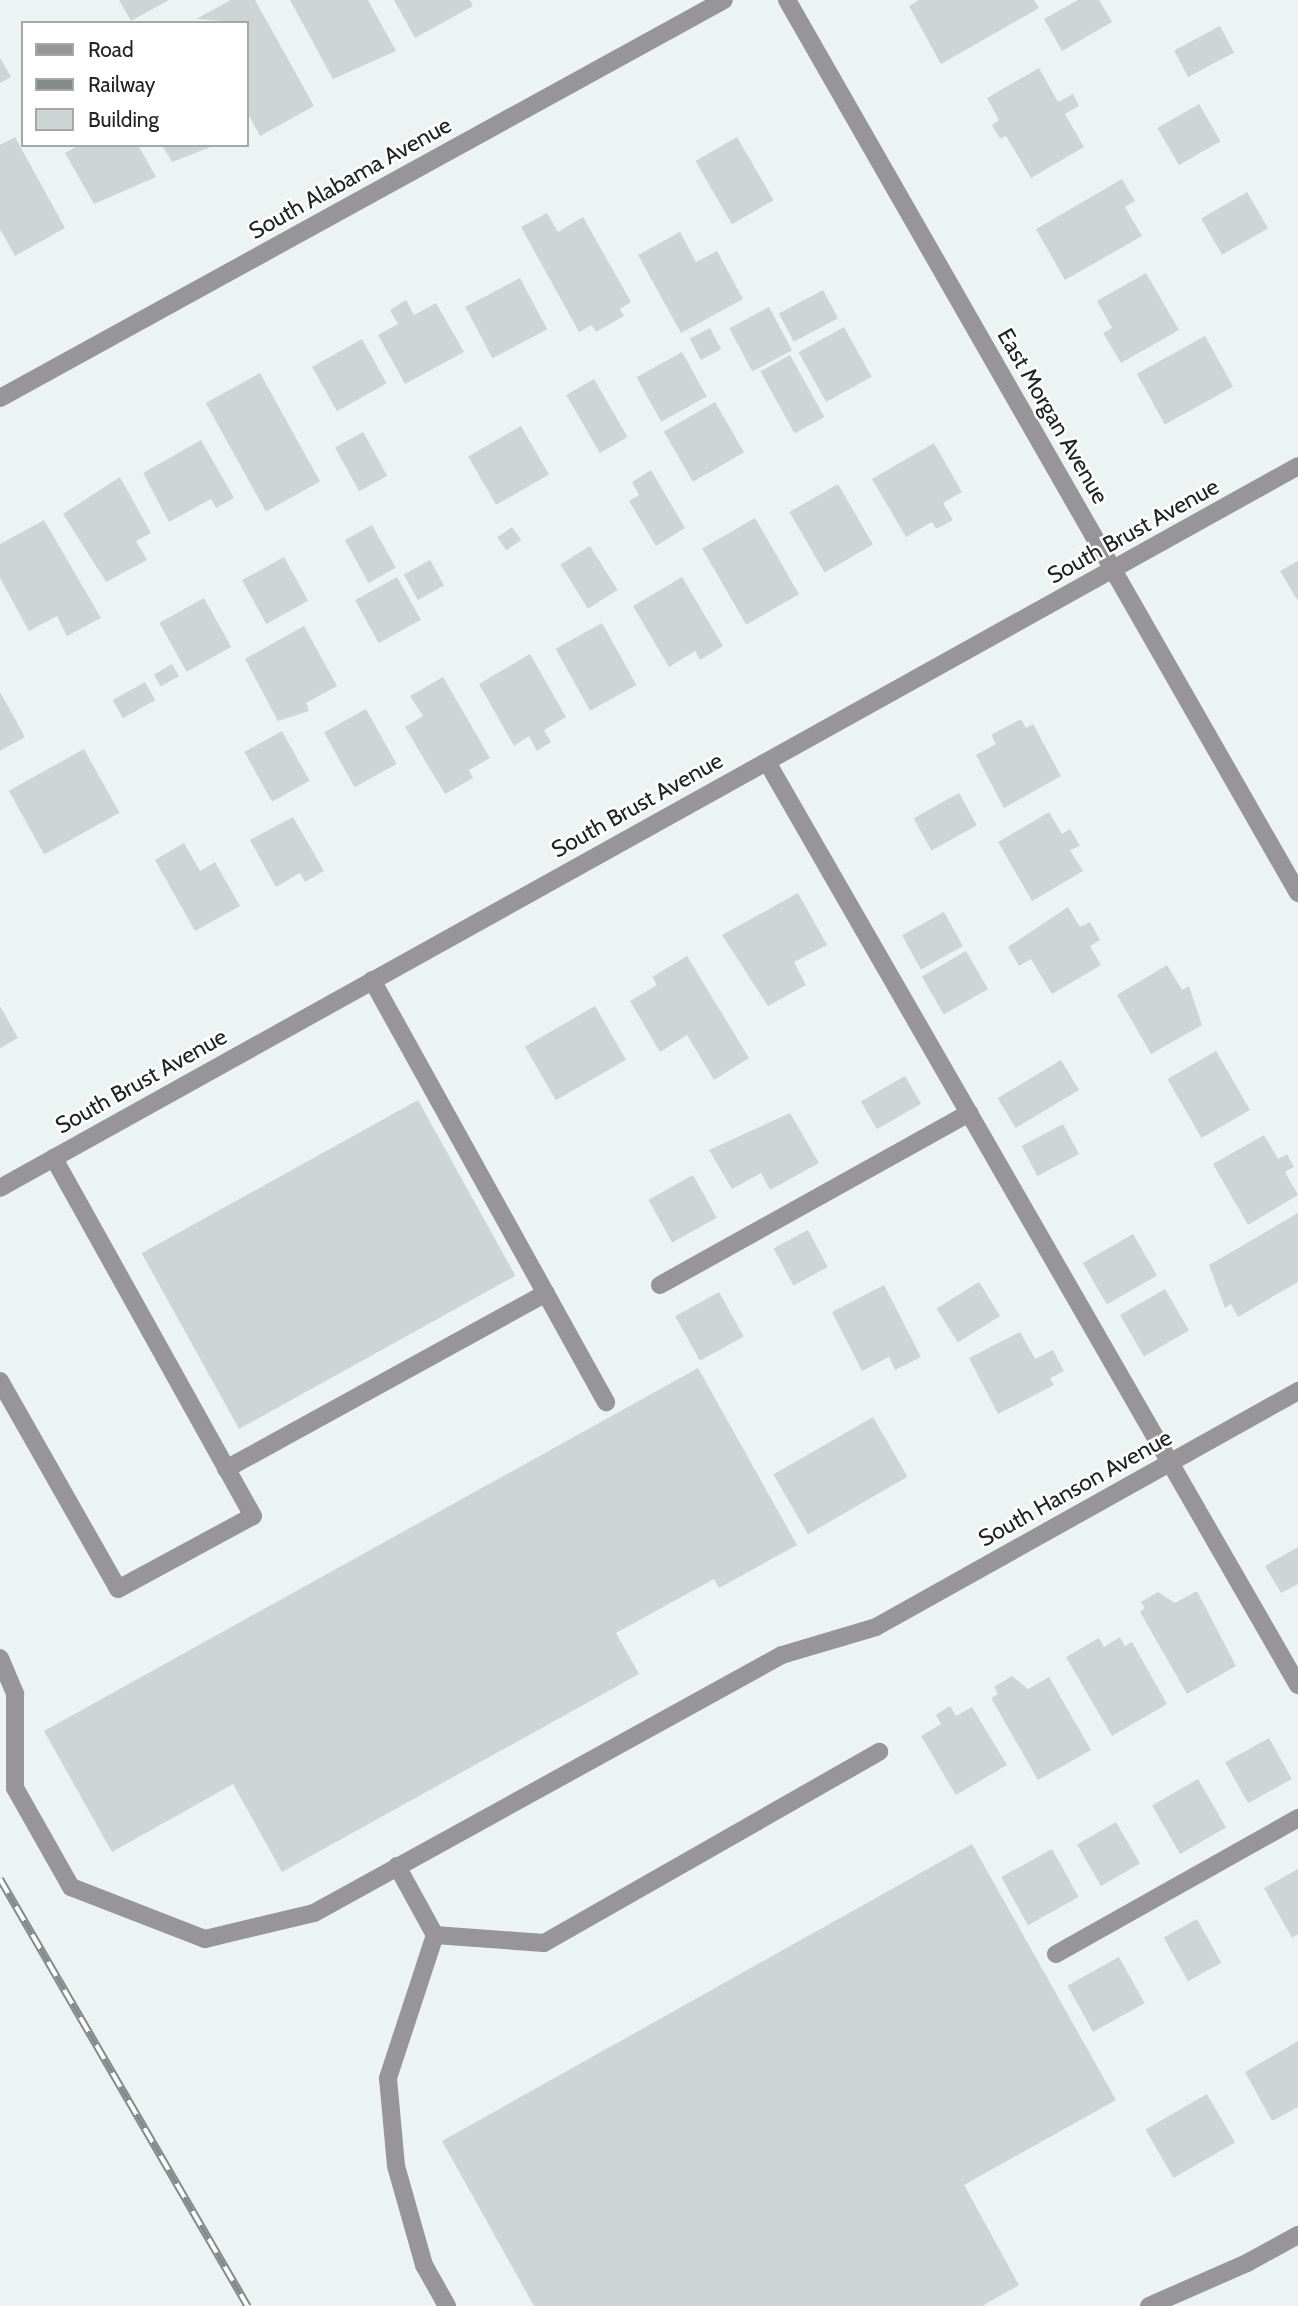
<!DOCTYPE html>
<style>
body{margin:0}
#map{position:relative;width:1298px;height:2306px;overflow:hidden;background:#ecf4f3;font-family:Cabin,sans-serif}
div>[style]{position:absolute}
.building>*{inset:0;background:#ced6d5;transform-origin:0 0}
.service>*{height:18px;margin:-9px;padding:0 9px;transform-origin:9px;border-radius:9px;background:#979597}
.minor>*{height:18px;margin:-9px;padding:0 9px;transform-origin:9px;border-radius:9px;background:#979597}
.rail>*{height:8px;margin-top:-4px;transform-origin:0;background:repeating-linear-gradient(90deg,#fff 0 16px,#858b8a 0 32px);box-sizing:border-box;border-block:2px solid #858b8a}
span{translate:-50% -50%;white-space:nowrap;text-align:center;line-height:1.15;-webkit-text-stroke:5px #fff;paint-order:stroke}
.street-label{font-size:23px;color:#212423}
.legend{position:absolute;left:21px;top:21px;width:228px;height:126px;box-sizing:border-box;background:#fff;border:2px solid #a6a7a7;margin:0;padding:9px 12px;list-style:none;font-size:21px;color:#212423}
.legend li{display:flex;align-items:center;gap:14px;height:35px}
.legend b{width:35px;border:2px solid #a6a7a7}
</style>
<div id="map">
<div class="building">
<i style="clip-path:polygon(119px 0,169px 0,131px 21px)"></i>
<i style="clip-path:polygon(231px 0,255px 0,314px 106px,260px 136px,247px 112px,247px 23px,196px 19px)"></i>
<i style="clip-path:polygon(290px 0,368px 0,396px 51px,333px 79px)"></i>
<i style="clip-path:polygon(394px 0,470px 0,473px 6px,415px 38px)"></i>
<i style="clip-path:polygon(919px 0,1034px 0,1039px 8px,941px 64px,909px 6px)"></i>
<i style="clip-path:polygon(1078px 0,1099px 0,1112px 22px,1062px 51px,1044px 19px)"></i>
<i style="left:1220px;top:26px;width:30px;height:52px;rotate:62deg"></i>
<i style="clip-path:polygon(0 58px,11px 77px,0 83px)"></i>
<i style="clip-path:polygon(1039px 68px,1058px 102px,1073px 94px,1079px 106px,1065px 114px,1084px 147px,1031px 178px,1006px 136px,1000px 139px,992px 125px,999px 120px,987px 98px)"></i>
<i style="left:1199px;top:104px;width:43px;height:48px;rotate:60deg"></i>
<i style="clip-path:polygon(15px 137px,65px 228px,15px 256px,0 229px,0 145px)"></i>
<i style="left:737px;top:137px;width:73px;height:48px;rotate:60deg"></i>
<i style="clip-path:polygon(79px 145px,138px 145px,156px 177px,94px 204px,65px 153px)"></i>
<i style="clip-path:polygon(162px 145px,216px 145px,172px 162px)"></i>
<i style="clip-path:polygon(1122px 179px,1135px 201px,1125px 207px,1142px 236px,1065px 280px,1036px 229px)"></i>
<i style="left:1247px;top:192px;width:42px;height:53px;rotate:60deg"></i>
<i style="clip-path:polygon(547px 213px,558px 232px,583px 217px,631px 302px,620px 309px,624px 316px,596px 332px,592px 325px,579px 332px,521px 227px)"></i>
<i style="clip-path:polygon(680px 232px,696px 262px,717px 251px,743px 299px,681px 333px,638px 255px)"></i>
<i style="clip-path:polygon(1146px 273px,1179px 330px,1121px 363px,1103px 333px,1112px 328px,1097px 301px)"></i>
<i style="left:520px;top:278px;width:58px;height:62px;rotate:62deg"></i>
<i style="left:823px;top:290px;width:32px;height:50px;rotate:62deg"></i>
<i style="clip-path:polygon(406px 300px,414px 315px,436px 303px,464px 352px,405px 384px,378px 335px,398px 324px,390px 310px)"></i>
<i style="left:769px;top:307px;width:49px;height:45px;rotate:62deg"></i>
<i style="left:844px;top:327px;width:57px;height:52px;rotate:61deg"></i>
<i style="left:710px;top:328px;width:24px;height:23px;rotate:62deg"></i>
<i style="left:1205px;top:336px;width:58px;height:78px;rotate:61deg"></i>
<i style="left:362px;top:339px;width:51px;height:57px;rotate:61deg"></i>
<i style="left:682px;top:352px;width:51px;height:52px;rotate:61deg"></i>
<i style="left:790px;top:355px;width:71px;height:34px;rotate:61deg"></i>
<i style="left:260px;top:373px;width:124px;height:62px;rotate:61deg"></i>
<i style="left:594px;top:379px;width:67px;height:32px;rotate:60deg"></i>
<i style="left:715px;top:402px;width:58px;height:59px;rotate:60deg"></i>
<i style="left:521px;top:426px;width:56px;height:61px;rotate:60deg"></i>
<i style="left:363px;top:432px;width:50px;height:32px;rotate:61deg"></i>
<i style="clip-path:polygon(201px 440px,234px 498px,216px 508px,211px 499px,169px 522px,143px 473px)"></i>
<i style="clip-path:polygon(934px 443px,962px 492px,943px 503px,953px 520px,936px 529px,932px 522px,906px 537px,872px 479px)"></i>
<i style="clip-path:polygon(651px 470px,685px 528px,656px 546px,629px 501px,639px 495px,632px 482px)"></i>
<i style="clip-path:polygon(120px 477px,151px 533px,136px 541px,147px 560px,106px 582px,63px 514px)"></i>
<i style="left:838px;top:484px;width:70px;height:56px;rotate:60deg"></i>
<i style="left:755px;top:518px;width:88px;height:61px;rotate:60deg"></i>
<i style="clip-path:polygon(44px 520px,101px 618px,67px 636px,57px 616px,29px 631px,0 578px,0 544px)"></i>
<i style="left:372px;top:525px;width:49px;height:31px;rotate:61deg"></i>
<i style="left:512px;top:527px;width:16px;height:18px;rotate:55deg"></i>
<i style="left:590px;top:546px;width:52px;height:35px;rotate:58deg"></i>
<i style="left:284px;top:557px;width:50px;height:48px;rotate:61deg"></i>
<i style="left:430px;top:560px;width:29px;height:30px;rotate:61deg"></i>
<i style="clip-path:polygon(1298px 561px,1298px 601px,1280px 571px)"></i>
<i style="left:397px;top:577px;width:49px;height:48px;rotate:61deg"></i>
<i style="clip-path:polygon(682px 577px,723px 646px,700px 660px,695px 651px,669px 667px,633px 606px)"></i>
<i style="left:204px;top:598px;width:56px;height:51px;rotate:61deg"></i>
<i style="left:602px;top:623px;width:71px;height:53px;rotate:61deg"></i>
<i style="clip-path:polygon(304px 626px,337px 686px,306px 703px,309px 711px,278px 721px,245px 659px)"></i>
<i style="clip-path:polygon(530px 654px,566px 717px,544px 730px,551px 742px,537px 751px,529px 736px,514px 746px,479px 684px)"></i>
<i style="left:172px;top:664px;width:14px;height:21px;rotate:60deg"></i>
<i style="clip-path:polygon(443px 677px,490px 758px,469px 770px,473px 778px,445px 794px,405px 727px,423px 716px,410px 696px)"></i>
<i style="left:145px;top:682px;width:21px;height:37px;rotate:61deg"></i>
<i style="clip-path:polygon(0 692px,25px 737px,0 751px)"></i>
<i style="left:366px;top:709px;width:63px;height:48px;rotate:61deg"></i>
<i style="clip-path:polygon(1021px 719px,1026px 728px,1033px 724px,1061px 776px,1004px 808px,976px 755px,996px 744px,991px 735px)"></i>
<i style="left:282px;top:731px;width:57px;height:43px;rotate:61deg"></i>
<i style="left:84px;top:749px;width:73px;height:86px;rotate:61deg"></i>
<i style="left:959px;top:793px;width:37px;height:52px;rotate:61deg"></i>
<i style="clip-path:polygon(1049px 812px,1062px 834px,1070px 829px,1080px 846px,1070px 850px,1083px 871px,1032px 901px,998px 842px)"></i>
<i style="clip-path:polygon(293px 817px,324px 871px,305px 882px,300px 873px,276px 887px,250px 840px)"></i>
<i style="clip-path:polygon(184px 843px,200px 871px,215px 862px,240px 906px,195px 931px,155px 860px)"></i>
<i style="clip-path:polygon(798px 893px,827px 945px,794px 962px,806px 985px,768px 1006px,722px 935px)"></i>
<i style="clip-path:polygon(1068px 907px,1080px 927px,1090px 922px,1100px 940px,1090px 946px,1101px 965px,1052px 994px,1031px 959px,1019px 966px,1008px 947px)"></i>
<i style="left:944px;top:912px;width:39px;height:48px;rotate:61deg"></i>
<i style="left:966px;top:951px;width:44px;height:51px;rotate:60deg"></i>
<i style="clip-path:polygon(687px 956px,749px 1058px,714px 1080px,687px 1035px,660px 1052px,630px 1001px,657px 985px,652px 977px)"></i>
<i style="clip-path:polygon(1167px 965px,1182px 990px,1189px 986px,1202px 1025px,1151px 1054px,1117px 995px)"></i>
<i style="clip-path:polygon(0 1006px,18px 1038px,0 1048px)"></i>
<i style="left:595px;top:1006px;width:62px;height:81px;rotate:60deg"></i>
<i style="left:1216px;top:1051px;width:68px;height:56px;rotate:60deg"></i>
<i style="left:1061px;top:1060px;width:35px;height:74px;rotate:59deg"></i>
<i style="left:905px;top:1076px;width:32px;height:51px;rotate:60deg"></i>
<i style="left:418px;top:1100px;width:201px;height:316px;rotate:61deg"></i>
<i style="clip-path:polygon(790px 1113px,819px 1163px,770px 1190px,761px 1173px,732px 1189px,709px 1150px)"></i>
<i style="left:1063px;top:1124px;width:34px;height:47px;rotate:62deg"></i>
<i style="clip-path:polygon(1264px 1135px,1278px 1159px,1287px 1154px,1294px 1167px,1285px 1172px,1298px 1195px,1248px 1225px,1213px 1164px)"></i>
<i style="left:693px;top:1175px;width:49px;height:51px;rotate:61deg"></i>
<i style="clip-path:polygon(1298px 1213px,1298px 1282px,1238px 1317px,1231px 1304px,1225px 1308px,1209px 1265px)"></i>
<i style="left:808px;top:1230px;width:42px;height:39px;rotate:62deg"></i>
<i style="left:1133px;top:1234px;width:48px;height:58px;rotate:60deg"></i>
<i style="left:979px;top:1282px;width:40px;height:50px;rotate:58deg"></i>
<i style="clip-path:polygon(884px 1285px,921px 1357px,895px 1370px,889px 1357px,862px 1371px,832px 1312px)"></i>
<i style="left:1165px;top:1289px;width:48px;height:52px;rotate:60deg"></i>
<i style="left:719px;top:1292px;width:51px;height:50px;rotate:61deg"></i>
<i style="clip-path:polygon(1020px 1332px,1035px 1359px,1053px 1350px,1064px 1371px,1050px 1378px,1054px 1385px,998px 1414px,969px 1358px)"></i>
<i style="clip-path:polygon(698px 1368px,797px 1545px,719px 1588px,714px 1579px,616px 1633px,639px 1674px,282px 1872px,233px 1784px,112px 1852px,44px 1731px)"></i>
<i style="left:873px;top:1417px;width:69px;height:115px;rotate:60deg"></i>
<i style="clip-path:polygon(1298px 1547px,1298px 1584px,1281px 1593px,1265px 1566px)"></i>
<i style="clip-path:polygon(1197px 1591px,1236px 1666px,1187px 1694px,1140px 1612px,1145px 1608px,1141px 1602px,1158px 1592px,1175px 1603px)"></i>
<i style="clip-path:polygon(1120px 1637px,1125px 1646px,1132px 1642px,1167px 1704px,1112px 1736px,1066px 1657px,1099px 1638px,1104px 1647px)"></i>
<i style="clip-path:polygon(1012px 1676px,1028px 1689px,1049px 1677px,1091px 1750px,1038px 1780px,991px 1698px,998px 1694px,994px 1687px)"></i>
<i style="clip-path:polygon(950px 1706px,956px 1716px,972px 1707px,1007px 1765px,956px 1795px,921px 1736px,941px 1724px,936px 1715px)"></i>
<i style="left:1269px;top:1738px;width:47px;height:50px;rotate:61deg"></i>
<i style="left:1198px;top:1779px;width:56px;height:53px;rotate:60deg"></i>
<i style="left:1116px;top:1822px;width:48px;height:45px;rotate:60deg"></i>
<i style="clip-path:polygon(972px 1844px,1116px 2100px,964px 2185px,1019px 2285px,982px 2306px,534px 2306px,442px 2141px)"></i>
<i style="left:1052px;top:1849px;width:55px;height:58px;rotate:61deg"></i>
<i style="clip-path:polygon(1298px 1869px,1298px 1934px,1292px 1938px,1264px 1888px)"></i>
<i style="left:1197px;top:1919px;width:50px;height:38px;rotate:61deg"></i>
<i style="left:1119px;top:1957px;width:53px;height:59px;rotate:61deg"></i>
<i style="clip-path:polygon(1298px 2041px,1298px 2107px,1272px 2121px,1245px 2072px)"></i>
<i style="left:1207px;top:2094px;width:56px;height:71px;rotate:60deg"></i>
</div>
<div class="service">
<i style="left:767px;top:762px;width:1065px;rotate:60.09deg"></i>
<i style="left:372px;top:980px;width:483px;rotate:61deg"></i>
<i style="left:660px;top:1285px;width:354px;rotate:-29.1deg"></i>
<i style="left:0;top:1381px;width:239px;rotate:60.4deg"></i>
<i style="left:118px;top:1589px;width:153px;rotate:-28.4deg"></i>
<i style="left:253px;top:1516px;width:410px;rotate:-119.1deg"></i>
<i style="left:226px;top:1469px;width:365px;rotate:-28.8deg"></i>
<i style="left:0;top:1658px;width:39px;rotate:67deg"></i>
<i style="left:15px;top:1694px;width:94px;rotate:90deg"></i>
<i style="left:15px;top:1788px;width:114px;rotate:60.5deg"></i>
<i style="left:71px;top:1887px;width:144px;rotate:21.2deg"></i>
<i style="left:205px;top:1939px;width:112px;rotate:-13.4deg"></i>
<i style="left:314px;top:1913px;width:534px;rotate:-28.87deg"></i>
<i style="left:782px;top:1655px;width:98px;rotate:-16.6deg"></i>
<i style="left:397px;top:1866px;width:79px;rotate:61.2deg"></i>
<i style="left:435px;top:1935px;width:151px;rotate:108.2deg"></i>
<i style="left:388px;top:2078px;width:88px;rotate:84.8deg"></i>
<i style="left:396px;top:2166px;width:103px;rotate:74.2deg"></i>
<i style="left:424px;top:2265px;width:47px;rotate:60.7deg"></i>
<i style="left:435px;top:1935px;width:109px;rotate:4.2deg"></i>
<i style="left:544px;top:1943px;width:386px;rotate:-29.7deg"></i>
<i style="left:1056px;top:1954px;width:278px;rotate:-29.3deg"></i>
<i style="left:1149px;top:2306px;width:107px;rotate:-23.7deg"></i>
</div>
<div class="minor">
<i style="left:787px;top:0;width:1029px;rotate:60.22deg"></i>
<i style="left:0;top:398px;width:826px;rotate:-28.8deg"></i>
<i style="left:0;top:1188px;width:1485px;rotate:-29.08deg"></i>
<i style="left:876px;top:1627px;width:484px;rotate:-29.2deg"></i>
<i style="left:1247px;top:2263px;width:58px;rotate:-28.8deg"></i>
</div>
<div class="rail">
<i style="left:0;top:1879px;width:494px;rotate:59.9deg"></i>
</div>
<div class="street-label">
<span style="left:350px;top:178px;rotate:-29deg">South Alabama Avenue</span>
<span style="left:1053px;top:416px;rotate:60deg">East Morgan Avenue</span>
<span style="left:1133px;top:531px;rotate:-29deg">South Brust Avenue</span>
<span style="left:637px;top:805px;rotate:-29deg">South Brust Avenue</span>
<span style="left:141px;top:1081px;rotate:-29deg">South Brust Avenue</span>
<span style="left:1075px;top:1488px;rotate:-29deg">South Hanson Avenue</span>
</div>
<ul class="legend">
<li><b style="height:9px;background:#979597"></b>Road</li>
<li><b style="height:9px;background:#858b8a"></b>Railway</li>
<li><b style="height:19px;background:#ced6d5"></b>Building</li>
</ul>
</div>
